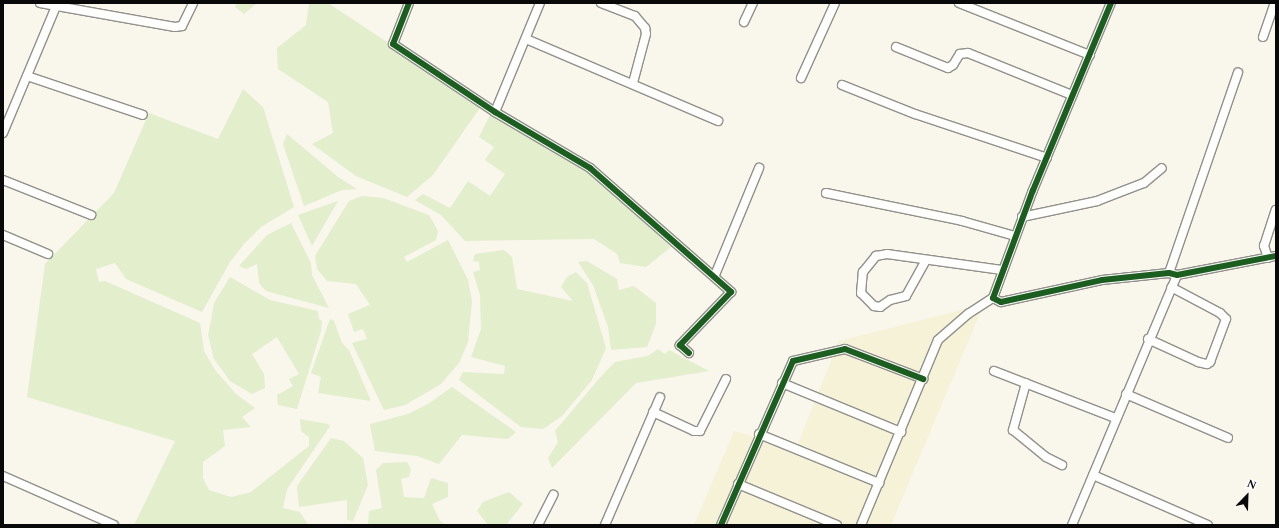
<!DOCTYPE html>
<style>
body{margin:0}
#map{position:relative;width:1279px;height:528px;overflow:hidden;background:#f9f6ec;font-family:Spectral,serif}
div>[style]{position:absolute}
.farmland>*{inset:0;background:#f6f2d8}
.green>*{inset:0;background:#e2eecc}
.roads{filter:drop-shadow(1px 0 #91908b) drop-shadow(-1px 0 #91908b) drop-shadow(0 1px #91908b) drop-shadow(0 -1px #91908b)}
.minor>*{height:8px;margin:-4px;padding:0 4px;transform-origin:4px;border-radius:4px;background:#fefefc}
.cycleway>*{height:6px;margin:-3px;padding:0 3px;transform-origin:3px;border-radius:3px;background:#1b5e20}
span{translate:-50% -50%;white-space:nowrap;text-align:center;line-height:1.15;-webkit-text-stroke:4px #fff;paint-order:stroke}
.frame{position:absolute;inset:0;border:4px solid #090909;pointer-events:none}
.north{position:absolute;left:1227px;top:476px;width:40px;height:40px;-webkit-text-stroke:3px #fff;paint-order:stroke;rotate:23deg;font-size:11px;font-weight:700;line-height:16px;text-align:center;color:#090909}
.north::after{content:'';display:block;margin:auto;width:14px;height:18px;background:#090909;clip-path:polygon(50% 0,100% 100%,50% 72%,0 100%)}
</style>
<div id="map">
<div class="farmland">
<i style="clip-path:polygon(984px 304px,891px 525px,694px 525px,734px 431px,796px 448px,839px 341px)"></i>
</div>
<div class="green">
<i style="clip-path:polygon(237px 3px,257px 3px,244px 14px,235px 7px)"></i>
<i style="clip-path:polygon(309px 3px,328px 3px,482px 105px,433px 175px,407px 197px,356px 176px,312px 144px,333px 133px,328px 102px,278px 69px,277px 48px,306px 25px)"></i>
<i style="clip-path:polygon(243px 89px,263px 107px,294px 207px,261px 227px,244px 244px,230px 262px,202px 312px,126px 279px,115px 263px,96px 269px,99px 282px,105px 281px,200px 323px,204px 351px,215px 370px,236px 394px,255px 408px,242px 417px,251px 427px,223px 430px,225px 446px,203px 462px,203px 478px,209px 490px,231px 497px,251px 492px,309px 446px,309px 437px,301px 431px,300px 419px,328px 424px,330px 426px,287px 489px,283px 508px,300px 512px,308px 525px,134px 525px,175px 441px,27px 397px,45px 264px,114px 193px,149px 113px,218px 139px)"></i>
<i style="clip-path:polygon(492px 111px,591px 174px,671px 247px,646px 267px,620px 263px,617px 254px,594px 239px,465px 241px,441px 215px,415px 200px,423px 194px,450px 208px,468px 181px,490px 196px,505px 174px,485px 160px,494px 147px,479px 137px)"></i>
<i style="clip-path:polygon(287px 134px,338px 177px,357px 189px,342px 190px,304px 206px,283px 144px)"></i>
<i style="clip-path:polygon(362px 196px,383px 198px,429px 215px,438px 231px,436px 240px,404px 257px,407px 262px,448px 240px,468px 280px,472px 301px,468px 342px,459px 363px,441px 384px,405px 405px,384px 410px,352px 343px,367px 339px,363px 329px,354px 332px,348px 314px,370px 305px,356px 284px,327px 281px,317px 269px,315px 256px,349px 201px)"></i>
<i style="clip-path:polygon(338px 201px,312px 246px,298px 215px)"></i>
<i style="clip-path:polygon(291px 223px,311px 263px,312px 275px,329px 308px,266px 291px,259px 283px,257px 264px,246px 269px,239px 266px,267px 235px)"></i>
<i style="clip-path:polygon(504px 250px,512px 257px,517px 289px,573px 301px,561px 287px,567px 277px,576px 272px,587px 283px,606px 348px,592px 380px,562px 416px,543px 429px,521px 427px,459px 380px,463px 372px,504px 374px,505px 366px,471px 357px,481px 329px,480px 295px,473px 272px,480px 270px,479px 262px,473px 261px,475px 254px)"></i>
<i style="clip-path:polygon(587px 261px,617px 279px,619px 290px,634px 286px,656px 303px,656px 324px,647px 347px,611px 350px,608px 327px,593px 285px,578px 262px)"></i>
<i style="clip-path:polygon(230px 277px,270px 300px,318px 311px,319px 319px,322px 321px,321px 331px,297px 409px,278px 405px,277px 395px,293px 386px,289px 379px,299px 374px,277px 337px,252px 354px,264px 374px,265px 388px,252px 394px,230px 381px,214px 359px,208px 335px,211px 321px,214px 303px)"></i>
<i style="clip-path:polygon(330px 319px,334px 321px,342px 343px,349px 350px,371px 401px,318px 393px,321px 377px,311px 373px)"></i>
<i style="clip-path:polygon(658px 349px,665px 354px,669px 350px,709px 371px,636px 383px,552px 468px,548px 458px,558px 442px,555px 431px,603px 374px,615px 362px,648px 356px)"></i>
<i style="clip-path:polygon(452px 387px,516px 432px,508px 439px,462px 435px,439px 464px,417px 456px,375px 451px,370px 424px,408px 414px,428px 404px)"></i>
<i style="clip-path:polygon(331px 438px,344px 441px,363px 458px,368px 485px,353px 521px,347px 520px,347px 500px,299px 507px,297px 486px)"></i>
<i style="clip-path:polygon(407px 462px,411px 469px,409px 477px,401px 479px,404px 497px,424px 498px,431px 478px,448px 483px,448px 497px,432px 504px,440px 521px,446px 525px,368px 525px,369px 511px,382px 508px,376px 470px,383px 463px)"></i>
<i style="clip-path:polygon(509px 492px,523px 504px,506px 525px,488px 525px,477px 511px,483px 502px)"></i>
</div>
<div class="roads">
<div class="minor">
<i style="left:40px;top:3px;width:137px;rotate:10.1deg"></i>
<i style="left:175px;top:27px;width:7px;rotate:-8deg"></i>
<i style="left:182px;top:26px;width:25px;rotate:-64deg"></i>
<i style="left:409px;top:3px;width:44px;rotate:111.3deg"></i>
<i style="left:393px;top:44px;width:123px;rotate:33.7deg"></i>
<i style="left:495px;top:112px;width:110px;rotate:30.5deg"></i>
<i style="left:590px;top:168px;width:188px;rotate:41.3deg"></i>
<i style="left:731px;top:292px;width:74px;rotate:133.9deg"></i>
<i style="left:680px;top:345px;width:12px;rotate:42deg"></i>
<i style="left:601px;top:3px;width:36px;rotate:21deg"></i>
<i style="left:635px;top:16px;width:16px;rotate:50deg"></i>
<i style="left:645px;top:28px;width:6px;rotate:81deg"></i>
<i style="left:646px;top:34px;width:51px;rotate:104.9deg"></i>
<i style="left:959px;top:3px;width:141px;rotate:21.7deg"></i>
<i style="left:744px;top:22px;width:21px;rotate:-65deg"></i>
<i style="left:1263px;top:37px;width:36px;rotate:-71deg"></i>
<i style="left:526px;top:39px;width:209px;rotate:23.1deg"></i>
<i style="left:896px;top:47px;width:56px;rotate:22deg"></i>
<i style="left:948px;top:68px;width:6px;rotate:-31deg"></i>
<i style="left:953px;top:65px;width:13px;rotate:-58deg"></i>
<i style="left:960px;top:54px;width:8px;rotate:-7deg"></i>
<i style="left:968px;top:53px;width:112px;rotate:22deg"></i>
<i style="left:27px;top:76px;width:122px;rotate:18.6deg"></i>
<i style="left:801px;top:78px;width:82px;rotate:-65.6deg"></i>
<i style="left:842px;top:85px;width:79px;rotate:21.7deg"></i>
<i style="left:915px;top:114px;width:139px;rotate:18.4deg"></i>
<i style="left:495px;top:112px;width:118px;rotate:-67.6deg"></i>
<i style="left:3px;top:133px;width:138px;rotate:-67.3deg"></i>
<i style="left:3px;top:180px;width:95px;rotate:21.7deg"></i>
<i style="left:826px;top:193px;width:139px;rotate:11.6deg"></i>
<i style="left:962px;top:221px;width:55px;rotate:15.8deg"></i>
<i style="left:1022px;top:217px;width:77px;rotate:-12deg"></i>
<i style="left:1097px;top:201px;width:50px;rotate:-21deg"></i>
<i style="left:1144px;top:183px;width:23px;rotate:-40deg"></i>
<i style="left:3px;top:235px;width:49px;rotate:22.9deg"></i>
<i style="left:1268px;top:258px;width:13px;rotate:-108deg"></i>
<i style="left:1264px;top:246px;width:38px;rotate:-72deg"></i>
<i style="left:926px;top:260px;width:41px;rotate:119.1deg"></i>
<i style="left:906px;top:296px;width:16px;rotate:166deg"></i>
<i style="left:890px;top:300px;width:12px;rotate:145deg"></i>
<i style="left:880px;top:307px;width:6px;rotate:-171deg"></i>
<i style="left:874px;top:306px;width:18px;rotate:-135deg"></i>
<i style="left:861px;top:293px;width:21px;rotate:-85deg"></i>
<i style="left:863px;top:272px;width:21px;rotate:-51deg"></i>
<i style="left:876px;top:256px;width:11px;rotate:-10deg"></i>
<i style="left:887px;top:254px;width:116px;rotate:7.9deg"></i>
<i style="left:1169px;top:273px;width:212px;rotate:-71deg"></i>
<i style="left:715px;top:275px;width:116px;rotate:-67.6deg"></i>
<i style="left:993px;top:298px;width:115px;rotate:-69.7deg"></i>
<i style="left:1033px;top:190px;width:203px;rotate:-67.4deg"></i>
<i style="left:993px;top:298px;width:9px;rotate:27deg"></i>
<i style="left:1001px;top:302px;width:103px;rotate:-12.3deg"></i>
<i style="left:1102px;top:280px;width:67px;rotate:-6deg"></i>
<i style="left:1169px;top:273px;width:8px;rotate:14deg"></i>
<i style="left:1177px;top:275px;width:101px;rotate:-10.9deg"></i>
<i style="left:1148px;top:339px;width:55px;rotate:24.7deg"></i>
<i style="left:1198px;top:362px;width:9px;rotate:13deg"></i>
<i style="left:1207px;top:364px;width:4px;rotate:-34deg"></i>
<i style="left:1210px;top:362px;width:46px;rotate:-69.6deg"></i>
<i style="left:1226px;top:319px;width:8px;rotate:-135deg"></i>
<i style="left:1220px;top:313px;width:55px;rotate:-152deg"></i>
<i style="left:994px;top:371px;width:130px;rotate:21.2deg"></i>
<i style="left:782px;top:383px;width:129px;rotate:22.4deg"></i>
<i style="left:1026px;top:383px;width:49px;rotate:105.5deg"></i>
<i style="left:1013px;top:430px;width:43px;rotate:39.3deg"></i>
<i style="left:1046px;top:457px;width:18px;rotate:27deg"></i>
<i style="left:1126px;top:394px;width:111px;rotate:23.3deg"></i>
<i style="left:653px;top:412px;width:45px;rotate:24.9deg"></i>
<i style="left:694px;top:431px;width:6px"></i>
<i style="left:700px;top:431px;width:58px;rotate:-63.4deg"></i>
<i style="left:759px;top:434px;width:130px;rotate:22.2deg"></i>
<i style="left:1093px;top:475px;width:125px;rotate:23.5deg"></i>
<i style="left:3px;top:476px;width:121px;rotate:23.8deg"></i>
<i style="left:738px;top:484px;width:107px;rotate:22.5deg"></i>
<i style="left:538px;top:525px;width:34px;rotate:-63deg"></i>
<i style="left:605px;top:525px;width:139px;rotate:-66.7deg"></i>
<i style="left:721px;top:525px;width:179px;rotate:-66.3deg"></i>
<i style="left:793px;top:361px;width:53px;rotate:-13deg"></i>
<i style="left:845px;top:349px;width:84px;rotate:21deg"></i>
<i style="left:861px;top:525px;width:200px;rotate:-67.4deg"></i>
<i style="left:938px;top:340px;width:40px;rotate:-41deg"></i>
<i style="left:968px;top:314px;width:30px;rotate:-33deg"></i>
<i style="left:1072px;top:525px;width:271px;rotate:-67.2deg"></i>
</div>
</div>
<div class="cycleway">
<i style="left:409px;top:3px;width:44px;rotate:111.3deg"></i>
<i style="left:393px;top:44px;width:123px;rotate:33.7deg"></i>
<i style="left:495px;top:112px;width:110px;rotate:30.5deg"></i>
<i style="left:590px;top:168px;width:188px;rotate:41.3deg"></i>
<i style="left:731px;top:292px;width:74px;rotate:133.9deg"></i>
<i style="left:680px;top:345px;width:12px;rotate:42deg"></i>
<i style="left:1111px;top:3px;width:203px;rotate:112.6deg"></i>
<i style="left:1033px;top:190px;width:115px;rotate:110.3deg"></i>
<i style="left:993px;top:298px;width:9px;rotate:27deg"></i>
<i style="left:1001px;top:302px;width:103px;rotate:-12.3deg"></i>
<i style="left:1102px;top:280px;width:67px;rotate:-6deg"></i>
<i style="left:1169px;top:273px;width:8px;rotate:14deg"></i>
<i style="left:1177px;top:275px;width:101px;rotate:-10.9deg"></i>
<i style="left:721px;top:525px;width:179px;rotate:-66.3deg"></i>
<i style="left:793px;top:361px;width:53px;rotate:-13deg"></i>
<i style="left:845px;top:349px;width:84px;rotate:21deg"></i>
</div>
<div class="frame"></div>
<div class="north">N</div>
</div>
